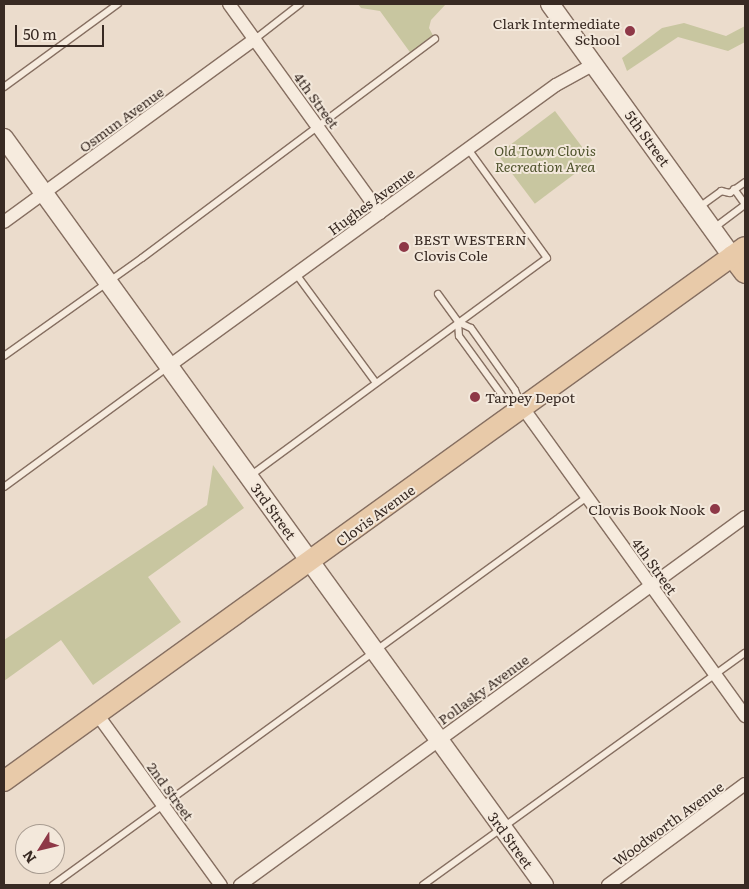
<!DOCTYPE html>
<style>
body{margin:0}
#map{position:relative;width:749px;height:889px;overflow:hidden;background:#ebdccc;font-family:Literata,serif}
div>[style]{position:absolute}
.green>*{inset:0;background:#c8c6a0;transform-origin:0 0}
.roads{filter:drop-shadow(1px 0 #866f61) drop-shadow(-1px 0 #866f61) drop-shadow(0 1px #866f61) drop-shadow(0 -1px #866f61)}
.lane>*{height:6px;margin:-3px;padding:0 3px;transform-origin:3px;border-radius:3px;background:#f6ebde}
.street>*{height:12px;margin:-6px;padding:0 6px;transform-origin:6px;border-radius:6px;background:#f6ebde}
.secondary>*{height:18px;margin:-9px;padding:0 9px;transform-origin:9px;border-radius:9px;background:#f6ebde}
.primary>*{height:20px;margin:-10px;padding:0 10px;transform-origin:10px;border-radius:10px;background:#e8caa9}
.dots>*{width:14px;height:14px;translate:-50% -50%;box-sizing:border-box;border:2px solid #f3e8db;border-radius:50%}
span{translate:-50% -50%;white-space:nowrap;text-align:center;line-height:1.15;-webkit-text-stroke:4px #f3e8db;paint-order:stroke}
.poi-label{font-size:14px;color:#382a23}
.right{translate:-100% -50%;text-align:right}
.left{translate:0 -50%;text-align:left}
.street-label{font-size:14px;color:#382a23}
.park-label{font-size:14px;color:#4f532c;font-style:italic}
.frame{position:absolute;inset:0;border:5px solid #382a23;pointer-events:none}
.north{position:absolute;left:15px;top:824px;width:50px;height:50px;box-sizing:border-box;background:#f3e8db;border:1px solid #a89c91;border-radius:50%;rotate:234deg;font-size:14px;font-weight:700;line-height:20px;text-align:center;color:#382a23}
.north::after{content:'';display:block;margin:auto;width:18px;height:22px;background:#8e3847;clip-path:polygon(50% 0,100% 100%,50% 72%,0 100%)}
.scale{position:absolute;left:15px;top:25px;width:89px;height:22px;box-sizing:border-box;border:2px solid #382a23;border-top:0;padding-left:6px;font-size:15px;line-height:18px;white-space:nowrap;color:#382a23;-webkit-text-stroke:4px #f3e8db;paint-order:stroke}
</style>
<div id="map">
<div class="green">
<i style="clip-path:polygon(358px 4px,446px 4px,431px 20px,429px 28px,435px 39px,412px 55px,380px 11px,361px 8px)"></i>
<i style="clip-path:polygon(684px 23px,726px 36px,745px 26px,745px 42px,728px 51px,678px 37px,627px 71px,622px 58px,662px 28px)"></i>
<i style="left:555px;top:111px;width:62px;height:72px;rotate:53deg"></i>
<i style="clip-path:polygon(213px 465px,244px 508px,148px 577px,181px 622px,93px 685px,61px 640px,4px 681px,4px 640px,207px 505px)"></i>
</div>
<div class="roads">
<div class="lane">
<i style="left:255px;top:39px;width:57px;rotate:-37.9deg"></i>
<i style="left:4px;top:87px;width:141px;rotate:-36.1deg"></i>
<i style="left:734px;top:189px;width:19px;rotate:54deg"></i>
<i style="left:698px;top:208px;width:29px;rotate:-36deg"></i>
<i style="left:721px;top:191px;width:9px;rotate:13deg"></i>
<i style="left:730px;top:193px;width:19px;rotate:-36deg"></i>
<i style="left:714px;top:228px;width:39px;rotate:-37deg"></i>
<i style="left:296px;top:274px;width:135px;rotate:53.7deg"></i>
<i style="left:438px;top:294px;width:34px;rotate:54deg"></i>
<i style="left:458px;top:322px;width:14px;rotate:25deg"></i>
<i style="left:471px;top:328px;width:76px;rotate:54.6deg"></i>
<i style="left:515px;top:390px;width:16px;rotate:68deg"></i>
<i style="left:458px;top:322px;width:14px;rotate:86deg"></i>
<i style="left:459px;top:336px;width:77px;rotate:54deg"></i>
<i style="left:504px;top:398px;width:16px;rotate:30deg"></i>
<i style="left:4px;top:356px;width:169px;rotate:-35.4deg"></i>
<i style="left:142px;top:258px;width:366px;rotate:-36.8deg"></i>
<i style="left:250px;top:476px;width:368px;rotate:-36.3deg"></i>
<i style="left:547px;top:258px;width:135px;rotate:-125.9deg"></i>
<i style="left:4px;top:487px;width:203px;rotate:-36.2deg"></i>
<i style="left:53px;top:885px;width:660px;rotate:-36deg"></i>
<i style="left:423px;top:885px;width:397px;rotate:-35.8deg"></i>
</div>
<div class="street">
<i style="left:229px;top:4px;width:258px;rotate:54.2deg"></i>
<i style="left:4px;top:222px;width:311px;rotate:-36.1deg"></i>
<i style="left:169px;top:366px;width:478px;rotate:-36deg"></i>
<i style="left:556px;top:85px;width:43px;rotate:-28.9deg"></i>
<i style="left:523px;top:408px;width:380px;rotate:54.2deg"></i>
<i style="left:97px;top:714px;width:211px;rotate:54.1deg"></i>
<i style="left:240px;top:885px;width:625px;rotate:-36.08deg"></i>
<i style="left:608px;top:885px;width:170px;rotate:-36.4deg"></i>
</div>
<div class="secondary">
<i style="left:550px;top:4px;width:311px;rotate:54.2deg"></i>
<i style="left:4px;top:138px;width:922px;rotate:54.14deg"></i>
</div>
<div class="primary">
<i style="left:732px;top:256px;width:21px;rotate:53deg"></i>
<i style="left:4px;top:781px;width:913px;rotate:-35.78deg"></i>
</div>
</div>
<div class="dots">
<i style="left:630px;top:31px;background:#8e3847"></i>
<i style="left:404px;top:247px;background:#8e3847"></i>
<i style="left:475px;top:397px;background:#8e3847"></i>
<i style="left:715px;top:509px;background:#8e3847"></i>
</div>
<div class="poi-label">
<span class="right" style="left:620px;top:31px">Clark Intermediate<br>School</span>
<span class="left" style="left:414px;top:247px">BEST WESTERN<br>Clovis Cole</span>
<span class="left" style="left:485px;top:397px">Tarpey Depot</span>
<span class="right" style="left:705px;top:509px">Clovis Book Nook</span>
</div>
<div class="street-label">
<span style="left:317px;top:100px;rotate:54deg">4th Street</span>
<span style="left:121px;top:119px;rotate:-36deg">Osmun Avenue</span>
<span style="left:648px;top:138px;rotate:54deg">5th Street</span>
<span style="left:371px;top:201px;rotate:-36deg">Hughes Avenue</span>
<span style="left:274px;top:511px;rotate:54deg">3rd Street</span>
<span style="left:375px;top:515px;rotate:-36deg">Clovis Avenue</span>
<span style="left:655px;top:566px;rotate:54deg">4th Street</span>
<span style="left:483px;top:689px;rotate:-36deg">Pollasky Avenue</span>
<span style="left:171px;top:791px;rotate:54deg">2nd Street</span>
<span style="left:668px;top:823px;rotate:-36deg">Woodworth Avenue</span>
<span style="left:511px;top:840px;rotate:54deg">3rd Street</span>
</div>
<div class="park-label">
<span style="left:545px;top:158px">Old Town Clovis<br>Recreation Area</span>
</div>
<div class="frame"></div>
<div class="north">N</div>
<div class="scale">50 m</div>
</div>
